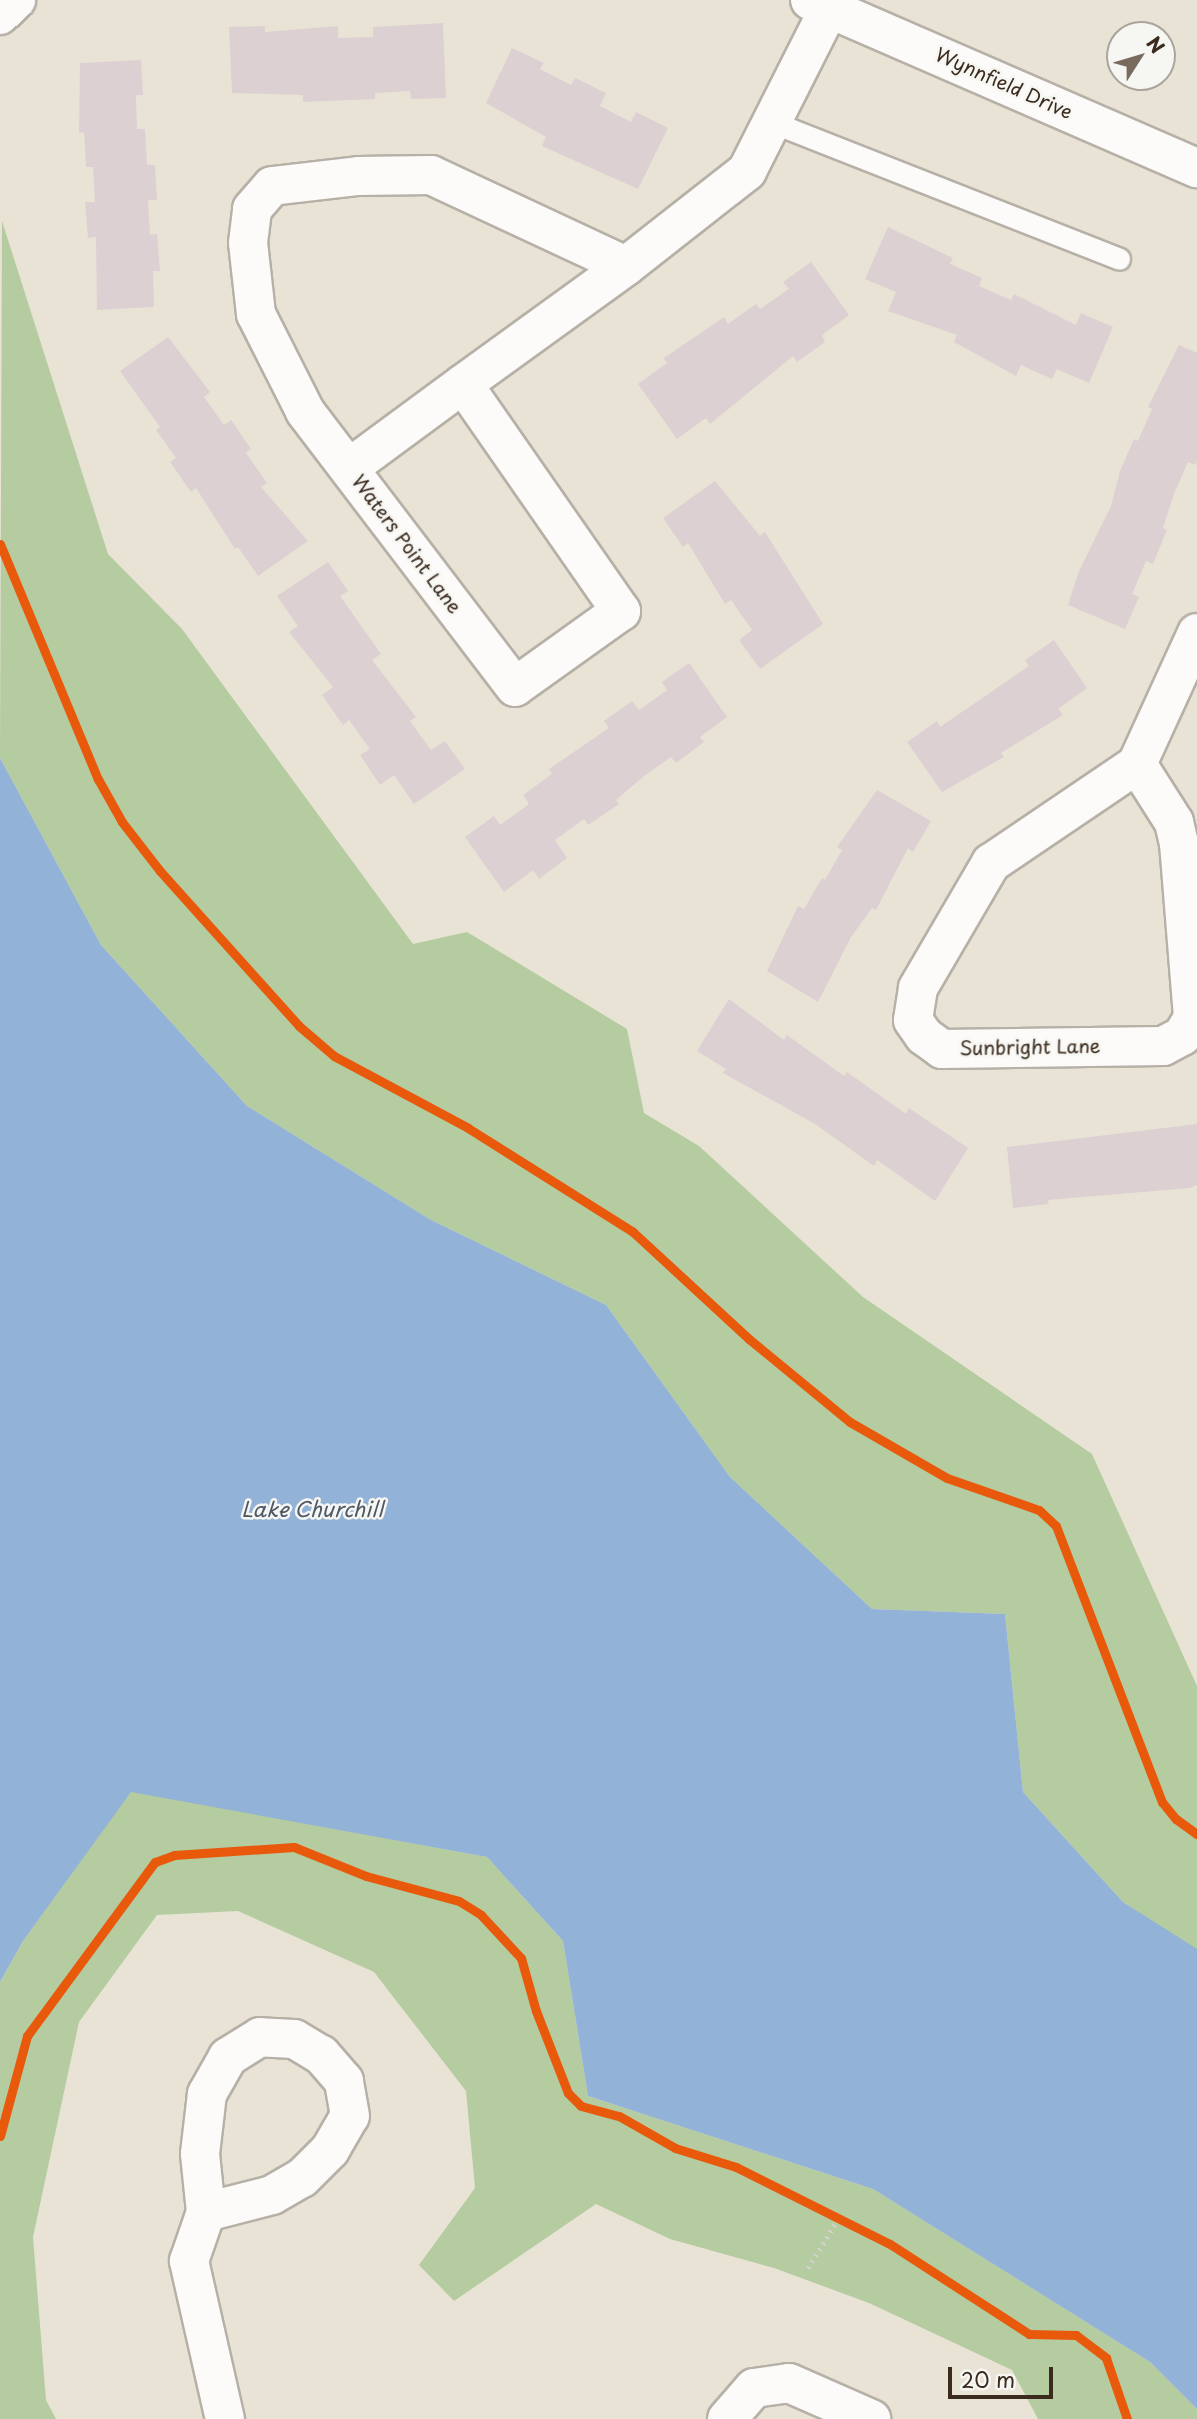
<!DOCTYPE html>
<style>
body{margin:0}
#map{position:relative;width:1197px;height:2419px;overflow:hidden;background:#e9e3d6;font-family:"Playpen Sans",sans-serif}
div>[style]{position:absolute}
.forest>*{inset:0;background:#b4cca0}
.water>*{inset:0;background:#93b2d7}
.building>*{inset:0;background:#dcd0d2}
.path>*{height:4.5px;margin-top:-2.25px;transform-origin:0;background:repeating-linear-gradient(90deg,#d5d2ce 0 2px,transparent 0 7px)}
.roads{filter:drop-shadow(2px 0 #b6b0a7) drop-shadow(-2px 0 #b6b0a7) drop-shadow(0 2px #b6b0a7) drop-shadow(0 -2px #b6b0a7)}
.lane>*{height:21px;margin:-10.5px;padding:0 10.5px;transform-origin:10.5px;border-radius:10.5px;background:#fcfbf9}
.street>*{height:38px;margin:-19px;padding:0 19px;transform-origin:19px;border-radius:19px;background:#fcfbf9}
.secondary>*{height:38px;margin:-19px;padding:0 19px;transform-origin:19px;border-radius:19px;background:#fcfbf9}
.cycleway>*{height:9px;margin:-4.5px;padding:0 4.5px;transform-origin:4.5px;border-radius:4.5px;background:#e8590c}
span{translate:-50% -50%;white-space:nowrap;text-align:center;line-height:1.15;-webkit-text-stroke:5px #f6f6f2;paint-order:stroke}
.street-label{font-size:19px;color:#3b2a1e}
.water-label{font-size:21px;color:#4f5868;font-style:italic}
.north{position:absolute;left:1106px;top:21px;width:70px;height:70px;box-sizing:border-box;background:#f6f6f2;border:2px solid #aba49d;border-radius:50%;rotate:53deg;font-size:19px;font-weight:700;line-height:28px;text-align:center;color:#3b2a1e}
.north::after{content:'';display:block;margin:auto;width:24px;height:32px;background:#786b5e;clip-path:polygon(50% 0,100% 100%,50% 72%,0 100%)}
.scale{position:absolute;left:948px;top:2367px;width:105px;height:32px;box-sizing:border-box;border:4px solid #3b2a1e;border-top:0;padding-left:9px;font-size:21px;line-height:24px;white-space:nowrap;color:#3b2a1e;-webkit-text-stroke:5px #f6f6f2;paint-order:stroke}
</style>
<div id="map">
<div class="forest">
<i style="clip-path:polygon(2px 221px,108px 554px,182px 629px,413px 944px,467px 932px,627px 1029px,644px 1113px,699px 1146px,863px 1297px,1092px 1454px,1197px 1686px,1197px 1951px,1123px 1902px,1023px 1792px,1005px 1614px,872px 1609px,730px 1477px,606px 1305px,431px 1220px,247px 1106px,101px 945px,0 758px)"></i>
<i style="clip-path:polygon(131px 1791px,487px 1857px,563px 1941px,588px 2096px,873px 2189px,1150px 2362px,1197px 2409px,1197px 2419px,1038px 2419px,1012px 2370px,869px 2303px,774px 2268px,670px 2239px,596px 2204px,454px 2301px,419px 2265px,475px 2188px,466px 2091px,374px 1972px,238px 1911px,157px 1915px,79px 2022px,33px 2237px,46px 2400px,56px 2419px,0 2419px,0 1982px,23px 1941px)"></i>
</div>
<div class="water">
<i style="clip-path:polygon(0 758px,101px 945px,247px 1106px,431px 1220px,606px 1305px,730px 1477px,872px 1609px,1005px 1614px,1023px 1792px,1123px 1902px,1197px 1949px,1197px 2409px,1150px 2362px,873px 2189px,588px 2096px,563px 1941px,487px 1857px,131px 1792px,23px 1941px,0 1982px)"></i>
</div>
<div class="building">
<i style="clip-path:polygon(443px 23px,446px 98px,411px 99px,410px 91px,375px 93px,375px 99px,303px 102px,303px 95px,232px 93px,229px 27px,265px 26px,265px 32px,338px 26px,338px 38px,373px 37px,373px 27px)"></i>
<i style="clip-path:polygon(512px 48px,544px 63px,540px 69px,571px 85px,575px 78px,606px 93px,600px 106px,631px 122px,636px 112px,668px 128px,638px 189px,542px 146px,546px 137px,486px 103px)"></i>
<i style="clip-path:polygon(141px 60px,143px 95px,136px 95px,137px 129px,145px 129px,147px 165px,155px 165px,157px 200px,148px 200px,150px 235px,157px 234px,160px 271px,153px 271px,154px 307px,97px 310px,96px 237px,88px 238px,85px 202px,95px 202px,93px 167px,86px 167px,84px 132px,79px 133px,80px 63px)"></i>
<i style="clip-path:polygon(888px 227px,953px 258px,950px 264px,982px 278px,979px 286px,1011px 300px,1014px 294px,1076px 325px,1081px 313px,1113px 327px,1089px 383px,1057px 369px,1052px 379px,1021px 365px,1016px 376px,954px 342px,957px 335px,888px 311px,896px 292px,865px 279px)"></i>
<i style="clip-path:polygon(811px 262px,849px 315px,822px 335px,825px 342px,797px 362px,793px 356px,710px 424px,706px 418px,677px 439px,638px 384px,667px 363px,664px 358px,724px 317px,728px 324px,756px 304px,760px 309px,789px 289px,783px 282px)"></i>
<i style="clip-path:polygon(168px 337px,210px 392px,204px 397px,224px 425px,231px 420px,251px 449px,246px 453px,267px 483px,261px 487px,308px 541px,258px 576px,238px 547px,235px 549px,196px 488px,191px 492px,170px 462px,176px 458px,156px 430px,160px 427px,120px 371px)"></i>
<i style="clip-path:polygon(1179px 345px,1197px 353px,1197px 460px,1195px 465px,1188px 462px,1174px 494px,1163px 528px,1167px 530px,1153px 564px,1146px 561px,1132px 594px,1139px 597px,1125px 629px,1068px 605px,1079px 571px,1111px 506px,1120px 471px,1134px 439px,1138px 441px,1152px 409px,1148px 407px)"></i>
<i style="clip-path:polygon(715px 481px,760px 536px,765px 532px,823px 624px,760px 669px,739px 640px,752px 630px,731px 600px,725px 604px,688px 543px,683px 547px,663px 518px)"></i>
<i style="clip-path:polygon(328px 562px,348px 591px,340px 596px,381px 654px,372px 660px,416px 717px,410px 721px,431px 750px,445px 741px,465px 769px,414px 804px,394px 775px,380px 785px,360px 755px,370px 749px,349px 720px,343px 725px,322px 695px,333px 687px,289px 632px,298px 626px,277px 596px)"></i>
<i style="clip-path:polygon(1054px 640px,1087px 688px,1058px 709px,1063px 715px,1001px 753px,1004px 757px,942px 792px,907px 742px,937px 721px,940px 727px,1029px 666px,1025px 660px)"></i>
<i style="clip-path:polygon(689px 663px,727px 717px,700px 737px,704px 742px,676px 763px,671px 757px,643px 777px,616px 800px,619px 804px,588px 825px,584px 819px,555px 840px,567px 858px,539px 879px,533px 870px,504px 892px,465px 837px,494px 816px,500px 825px,529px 804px,523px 795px,552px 774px,549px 769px,609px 728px,604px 721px,632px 701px,639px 710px,667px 690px,662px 682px)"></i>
<i style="clip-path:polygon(877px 790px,931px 821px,913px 852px,908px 848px,876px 910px,872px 908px,851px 937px,818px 1002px,767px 971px,798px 906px,804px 909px,822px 878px,825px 880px,842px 850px,837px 847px)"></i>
<i style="clip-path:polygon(729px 999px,784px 1040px,787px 1035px,844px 1076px,847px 1072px,906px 1114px,909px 1108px,968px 1148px,935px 1201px,877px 1160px,874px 1166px,815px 1124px,723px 1073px,726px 1069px,697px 1051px)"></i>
<i style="clip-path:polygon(1197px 1124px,1197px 1185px,1190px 1188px,1048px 1200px,1049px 1204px,1013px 1208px,1007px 1147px)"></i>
</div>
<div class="path">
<i style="left:808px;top:2268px;width:57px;rotate:-58.5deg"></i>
</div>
<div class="roads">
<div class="lane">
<i style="left:772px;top:122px;width:373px;rotate:21.5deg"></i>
</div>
<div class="street">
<i style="left:626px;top:266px;width:201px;rotate:144.1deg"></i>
<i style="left:463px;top:384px;width:277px;rotate:55.2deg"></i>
<i style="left:621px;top:611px;width:130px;rotate:144.4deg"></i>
<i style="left:515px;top:687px;width:347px;rotate:-127.3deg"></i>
<i style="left:305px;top:411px;width:109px;rotate:-116.8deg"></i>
<i style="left:256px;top:314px;width:71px;rotate:-96.4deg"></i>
<i style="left:248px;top:243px;width:34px;rotate:-83deg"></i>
<i style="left:252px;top:209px;width:30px;rotate:-49deg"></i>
<i style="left:272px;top:186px;width:87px;rotate:-6.6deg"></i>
<i style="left:358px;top:176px;width:73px;rotate:-0.8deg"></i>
<i style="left:431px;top:175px;width:215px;rotate:25deg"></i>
<i style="left:626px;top:266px;width:154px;rotate:-38.1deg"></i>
<i style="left:747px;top:171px;width:184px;rotate:-63.2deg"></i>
<i style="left:349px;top:468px;width:142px;rotate:-36.4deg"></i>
<i style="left:1137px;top:764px;width:69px;rotate:57.5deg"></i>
<i style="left:1174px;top:822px;width:22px;rotate:77deg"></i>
<i style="left:1179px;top:843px;width:176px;rotate:85.4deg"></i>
<i style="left:1193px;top:1018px;width:21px;rotate:121deg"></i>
<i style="left:1182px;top:1036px;width:21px;rotate:152deg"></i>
<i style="left:1163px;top:1046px;width:221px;rotate:179.2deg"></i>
<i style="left:942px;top:1049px;width:22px;rotate:-144deg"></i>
<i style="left:924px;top:1036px;width:19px;rotate:-125deg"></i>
<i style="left:913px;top:1020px;width:32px;rotate:-81deg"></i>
<i style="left:918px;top:988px;width:145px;rotate:-59.7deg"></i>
<i style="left:991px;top:863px;width:176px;rotate:-34.1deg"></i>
<i style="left:1137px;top:764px;width:144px;rotate:-65.4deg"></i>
<i style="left:206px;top:2212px;width:68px;rotate:-14.4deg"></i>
<i style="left:272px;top:2195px;width:34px;rotate:-30deg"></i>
<i style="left:302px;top:2178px;width:40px;rotate:-45deg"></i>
<i style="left:330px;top:2150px;width:39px;rotate:-60deg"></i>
<i style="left:350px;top:2116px;width:36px;rotate:-100deg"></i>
<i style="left:344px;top:2081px;width:35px;rotate:-131deg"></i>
<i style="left:321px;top:2055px;width:31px;rotate:-149deg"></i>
<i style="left:294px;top:2039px;width:34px;rotate:-177deg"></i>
<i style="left:260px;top:2037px;width:38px;rotate:148deg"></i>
<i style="left:228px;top:2057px;width:43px;rotate:119.6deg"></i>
<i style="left:207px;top:2094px;width:60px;rotate:96.7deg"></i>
<i style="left:200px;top:2154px;width:58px;rotate:84.1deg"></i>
<i style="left:206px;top:2212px;width:52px;rotate:109.1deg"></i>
<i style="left:189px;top:2261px;width:162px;rotate:77.2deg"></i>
<i style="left:727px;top:2419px;width:41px;rotate:-48.9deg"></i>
<i style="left:754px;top:2388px;width:35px;rotate:-8deg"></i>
<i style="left:789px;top:2383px;width:90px;rotate:23.7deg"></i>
</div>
<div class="secondary">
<i style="left:810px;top:0;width:422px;rotate:23.5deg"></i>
<i style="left:0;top:15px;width:22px;rotate:-43deg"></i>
</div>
</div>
<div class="cycleway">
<i style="left:0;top:544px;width:255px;rotate:67.4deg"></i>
<i style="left:98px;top:779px;width:49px;rotate:60.8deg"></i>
<i style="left:122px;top:822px;width:62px;rotate:52.2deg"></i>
<i style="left:160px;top:871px;width:208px;rotate:48.1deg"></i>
<i style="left:299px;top:1026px;width:46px;rotate:40.6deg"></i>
<i style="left:334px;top:1056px;width:152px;rotate:28.2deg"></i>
<i style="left:468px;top:1128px;width:195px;rotate:32.2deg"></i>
<i style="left:633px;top:1232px;width:158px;rotate:42.7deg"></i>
<i style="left:749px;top:1339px;width:131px;rotate:39.4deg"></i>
<i style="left:850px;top:1422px;width:112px;rotate:30deg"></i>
<i style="left:947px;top:1478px;width:97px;rotate:19.2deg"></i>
<i style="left:1039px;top:1510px;width:23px;rotate:43deg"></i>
<i style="left:1056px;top:1526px;width:296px;rotate:69deg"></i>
<i style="left:1162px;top:1802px;width:22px;rotate:51deg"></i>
<i style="left:1176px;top:1819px;width:26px;rotate:36deg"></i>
<i style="left:0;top:2136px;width:104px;rotate:-74.9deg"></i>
<i style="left:27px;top:2036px;width:216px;rotate:-53.7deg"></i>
<i style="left:155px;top:1862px;width:20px;rotate:-20deg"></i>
<i style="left:174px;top:1855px;width:120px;rotate:-3.8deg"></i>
<i style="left:294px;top:1847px;width:78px;rotate:21.9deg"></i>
<i style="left:366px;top:1876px;width:96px;rotate:15deg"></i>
<i style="left:459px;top:1901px;width:26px;rotate:32deg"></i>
<i style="left:481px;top:1915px;width:59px;rotate:47.1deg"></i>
<i style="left:521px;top:1958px;width:55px;rotate:74.2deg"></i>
<i style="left:536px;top:2011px;width:88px;rotate:68.7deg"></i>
<i style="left:568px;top:2093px;width:18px;rotate:45deg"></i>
<i style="left:581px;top:2106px;width:39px;rotate:15deg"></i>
<i style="left:619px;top:2116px;width:64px;rotate:29.7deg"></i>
<i style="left:675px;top:2148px;width:64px;rotate:17.3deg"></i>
<i style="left:736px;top:2167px;width:172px;rotate:26.6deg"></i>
<i style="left:890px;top:2244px;width:166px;rotate:32.9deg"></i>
<i style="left:1029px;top:2334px;width:47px;rotate:1.2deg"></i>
<i style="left:1076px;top:2335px;width:38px;rotate:37deg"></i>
<i style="left:1106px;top:2358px;width:65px;rotate:71deg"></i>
</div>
<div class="street-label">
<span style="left:1004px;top:83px;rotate:24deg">Wynnfield Drive</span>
<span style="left:407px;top:544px;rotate:53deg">Waters Point Lane</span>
<span style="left:1030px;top:1047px;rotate:-1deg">Sunbright Lane</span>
</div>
<div class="water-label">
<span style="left:312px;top:1508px">Lake Churchill</span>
</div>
<div class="north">N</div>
<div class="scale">20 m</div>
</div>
